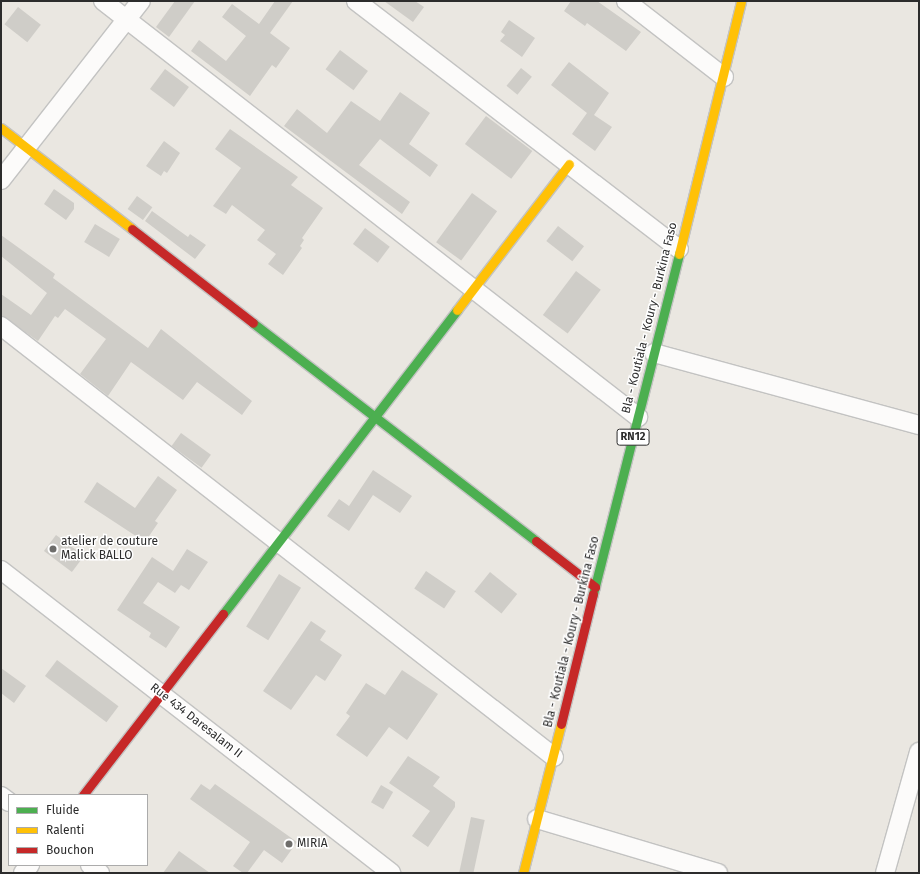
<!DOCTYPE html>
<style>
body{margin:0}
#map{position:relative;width:920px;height:874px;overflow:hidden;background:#eae7e1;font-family:"Fira Sans",sans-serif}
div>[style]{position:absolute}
.building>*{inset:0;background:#cfcdc8;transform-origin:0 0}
.roads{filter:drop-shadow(1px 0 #c3c3c2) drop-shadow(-1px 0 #c3c3c2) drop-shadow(0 1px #c3c3c2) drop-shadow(0 -1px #c3c3c2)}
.street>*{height:18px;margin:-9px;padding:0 9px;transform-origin:9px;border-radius:9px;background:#fcfbfa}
.fast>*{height:9px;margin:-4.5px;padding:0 4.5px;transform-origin:4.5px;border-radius:4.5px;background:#4caf50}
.slow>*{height:9px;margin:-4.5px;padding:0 4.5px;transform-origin:4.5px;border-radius:4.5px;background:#ffc107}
.jam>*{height:9px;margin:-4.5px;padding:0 4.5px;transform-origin:4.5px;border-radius:4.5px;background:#c62828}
.dots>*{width:11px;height:11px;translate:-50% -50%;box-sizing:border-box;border:2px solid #fff;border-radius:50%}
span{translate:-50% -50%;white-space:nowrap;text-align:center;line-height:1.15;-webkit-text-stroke:3px #fff;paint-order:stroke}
.shield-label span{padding:1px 3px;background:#fff;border:1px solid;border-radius:3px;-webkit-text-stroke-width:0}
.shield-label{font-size:11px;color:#2c2c2c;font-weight:700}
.street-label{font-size:12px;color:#2c2c2c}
.poi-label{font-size:12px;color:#2c2c2c}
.left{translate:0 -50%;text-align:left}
.frame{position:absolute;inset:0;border:2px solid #2c2c2c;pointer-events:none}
.legend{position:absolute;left:8px;top:794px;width:140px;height:72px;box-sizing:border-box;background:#fff;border:1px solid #ababab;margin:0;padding:5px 7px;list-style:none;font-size:12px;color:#2c2c2c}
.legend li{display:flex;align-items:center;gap:8px;height:20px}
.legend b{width:20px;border:1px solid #ababab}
</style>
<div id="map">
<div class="building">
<i style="clip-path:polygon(175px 1px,195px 1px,169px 37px,156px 27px)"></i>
<i style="clip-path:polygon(275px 1px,293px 1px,270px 33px,290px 48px,276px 68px,272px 65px,250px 96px,191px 51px,199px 40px,226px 61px,246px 36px,222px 17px,232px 4px,259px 24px)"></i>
<i style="clip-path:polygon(384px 1px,415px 1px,424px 7px,413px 22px)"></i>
<i style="clip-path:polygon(571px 1px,597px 1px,641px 32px,626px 51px,587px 23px,585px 26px,564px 11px)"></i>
<i style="left:18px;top:7px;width:29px;height:22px;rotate:38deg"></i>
<i style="clip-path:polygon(509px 20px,535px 38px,522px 57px,500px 41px,505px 35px,501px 32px)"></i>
<i style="left:340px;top:50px;width:35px;height:24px;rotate:37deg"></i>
<i style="clip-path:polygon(569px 62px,609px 93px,594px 115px,612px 127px,595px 151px,572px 134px,587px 113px,551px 85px)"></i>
<i style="left:521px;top:68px;width:14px;height:23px;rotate:39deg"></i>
<i style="left:165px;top:69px;width:30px;height:25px;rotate:37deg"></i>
<i style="clip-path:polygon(400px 92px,430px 113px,409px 144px,438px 165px,430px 177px,380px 139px,359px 165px,410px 202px,402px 214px,284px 126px,297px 109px,327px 133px,351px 101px,380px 121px)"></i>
<i style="left:486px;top:116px;width:58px;height:35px;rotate:37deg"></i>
<i style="clip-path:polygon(230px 129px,298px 177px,291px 185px,323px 208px,302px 238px,304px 240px,300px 246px,302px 248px,283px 275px,268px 264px,276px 254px,257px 240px,265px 230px,232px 205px,226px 214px,213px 206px,241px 168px,215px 149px)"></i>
<i style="clip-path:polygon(164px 141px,180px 153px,167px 173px,164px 171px,161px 176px,146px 166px)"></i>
<i style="clip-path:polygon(54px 189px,74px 203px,74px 209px,66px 220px,44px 204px)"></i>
<i style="left:472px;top:193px;width:31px;height:61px;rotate:36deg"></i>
<i style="left:137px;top:196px;width:19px;height:16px;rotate:36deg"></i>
<i style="clip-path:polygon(152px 211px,188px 237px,190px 234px,206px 245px,195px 259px,145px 221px)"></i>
<i style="left:95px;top:224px;width:29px;height:21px;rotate:31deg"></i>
<i style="left:558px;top:226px;width:33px;height:19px;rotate:38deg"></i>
<i style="left:365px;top:228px;width:31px;height:20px;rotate:37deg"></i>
<i style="clip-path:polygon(1px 235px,55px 274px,53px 278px,148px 348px,161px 329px,252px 401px,242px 415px,197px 382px,183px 400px,131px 362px,108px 396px,80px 374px,106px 339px,65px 309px,58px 318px,55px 316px,38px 341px,1px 315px,1px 294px,31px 315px,47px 293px,1px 256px)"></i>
<i style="left:576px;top:271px;width:31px;height:55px;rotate:37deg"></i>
<i style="left:181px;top:433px;width:37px;height:16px;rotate:36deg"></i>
<i style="clip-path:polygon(373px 470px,412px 496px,400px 513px,373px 495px,349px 531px,327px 516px,339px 499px,349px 506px)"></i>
<i style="clip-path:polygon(158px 476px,177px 490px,155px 521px,158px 523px,145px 542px,84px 502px,97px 482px,135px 508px)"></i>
<i style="left:56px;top:535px;width:35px;height:20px;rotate:37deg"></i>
<i style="clip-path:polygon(187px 549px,208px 562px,189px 590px,181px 585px,175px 593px,158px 582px,143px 603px,180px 627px,166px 648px,149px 637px,151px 633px,117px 610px,152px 557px,173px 571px)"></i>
<i style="left:426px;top:571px;width:36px;height:21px;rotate:34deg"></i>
<i style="left:490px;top:572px;width:35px;height:25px;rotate:39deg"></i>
<i style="left:279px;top:574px;width:26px;height:62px;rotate:32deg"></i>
<i style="clip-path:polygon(311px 621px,326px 631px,320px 640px,342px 655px,325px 681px,316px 675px,291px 710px,263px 691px)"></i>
<i style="left:57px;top:660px;width:77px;height:20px;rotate:37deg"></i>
<i style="clip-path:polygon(1px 668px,26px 686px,14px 703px,1px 693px)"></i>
<i style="clip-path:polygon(402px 670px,438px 694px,407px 740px,389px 727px,367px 757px,336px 735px,350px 716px,346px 713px,366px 683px,385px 695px)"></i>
<i style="clip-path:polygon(408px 756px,440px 777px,433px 786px,455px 802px,455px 807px,428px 847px,412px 836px,430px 811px,389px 783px)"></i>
<i style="clip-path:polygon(201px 784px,210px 790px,215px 784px,297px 842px,282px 863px,264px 850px,247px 873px,243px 873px,233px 866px,250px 842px,190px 799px)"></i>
<i style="left:381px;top:785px;width:14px;height:20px;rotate:30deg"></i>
<i style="left:471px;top:817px;width:14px;height:58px;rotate:12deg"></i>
<i style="clip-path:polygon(179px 851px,210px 873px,163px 873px)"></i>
</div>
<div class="roads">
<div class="street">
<i style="left:103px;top:1px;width:678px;rotate:37.87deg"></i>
<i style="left:356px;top:1px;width:407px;rotate:37.5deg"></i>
<i style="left:626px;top:1px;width:124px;rotate:37.8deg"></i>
<i style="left:1px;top:180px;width:227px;rotate:-52deg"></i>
<i style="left:1px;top:326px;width:701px;rotate:37.93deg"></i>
<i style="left:654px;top:353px;width:275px;rotate:15.2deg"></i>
<i style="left:1px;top:570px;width:494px;rotate:37.8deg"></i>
<i style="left:1px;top:796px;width:10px;rotate:37deg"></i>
<i style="left:537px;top:819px;width:189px;rotate:16.6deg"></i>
<i style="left:90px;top:865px;width:13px;rotate:39deg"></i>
<i style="left:23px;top:873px;width:11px;rotate:-49deg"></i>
<i style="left:885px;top:873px;width:126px;rotate:-74.3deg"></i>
</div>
<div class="fast">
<i style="left:253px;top:323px;width:357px;rotate:37.6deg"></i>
<i style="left:593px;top:594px;width:351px;rotate:-75.8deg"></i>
<i style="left:223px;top:614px;width:384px;rotate:-52.4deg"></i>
</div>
<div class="slow">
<i style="left:1px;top:128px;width:165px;rotate:37.6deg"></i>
<i style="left:679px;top:254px;width:260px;rotate:-76.2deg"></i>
<i style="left:457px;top:310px;width:184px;rotate:-52.5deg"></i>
<i style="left:523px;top:873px;width:154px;rotate:-75.7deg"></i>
</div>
<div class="jam">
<i style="left:132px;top:229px;width:153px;rotate:37.8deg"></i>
<i style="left:536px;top:541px;width:75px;rotate:37.9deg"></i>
<i style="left:561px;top:724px;width:134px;rotate:-76.2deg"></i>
<i style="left:83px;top:795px;width:229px;rotate:-52.3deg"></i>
</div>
</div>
<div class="dots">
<i style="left:53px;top:549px;background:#6e6d6b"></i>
<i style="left:289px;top:844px;background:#6e6d6b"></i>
</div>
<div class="shield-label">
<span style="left:633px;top:437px">RN12</span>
</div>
<div class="street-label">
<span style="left:650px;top:318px;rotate:-76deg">Bla - Koutiala - Koury - Burkina Faso</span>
<span style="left:572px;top:632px;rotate:-76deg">Bla - Koutiala - Koury - Burkina Faso</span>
<span style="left:196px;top:721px;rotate:38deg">Rue 434 Daresalam II</span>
</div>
<div class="poi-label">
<span class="left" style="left:61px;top:549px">atelier de couture<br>Malick BALLO</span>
<span class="left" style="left:297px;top:844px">MIRIA</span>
</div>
<div class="frame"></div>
<ul class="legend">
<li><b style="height:5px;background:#4caf50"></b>Fluide</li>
<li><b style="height:5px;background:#ffc107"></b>Ralenti</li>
<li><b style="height:5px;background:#c62828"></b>Bouchon</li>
</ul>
</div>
